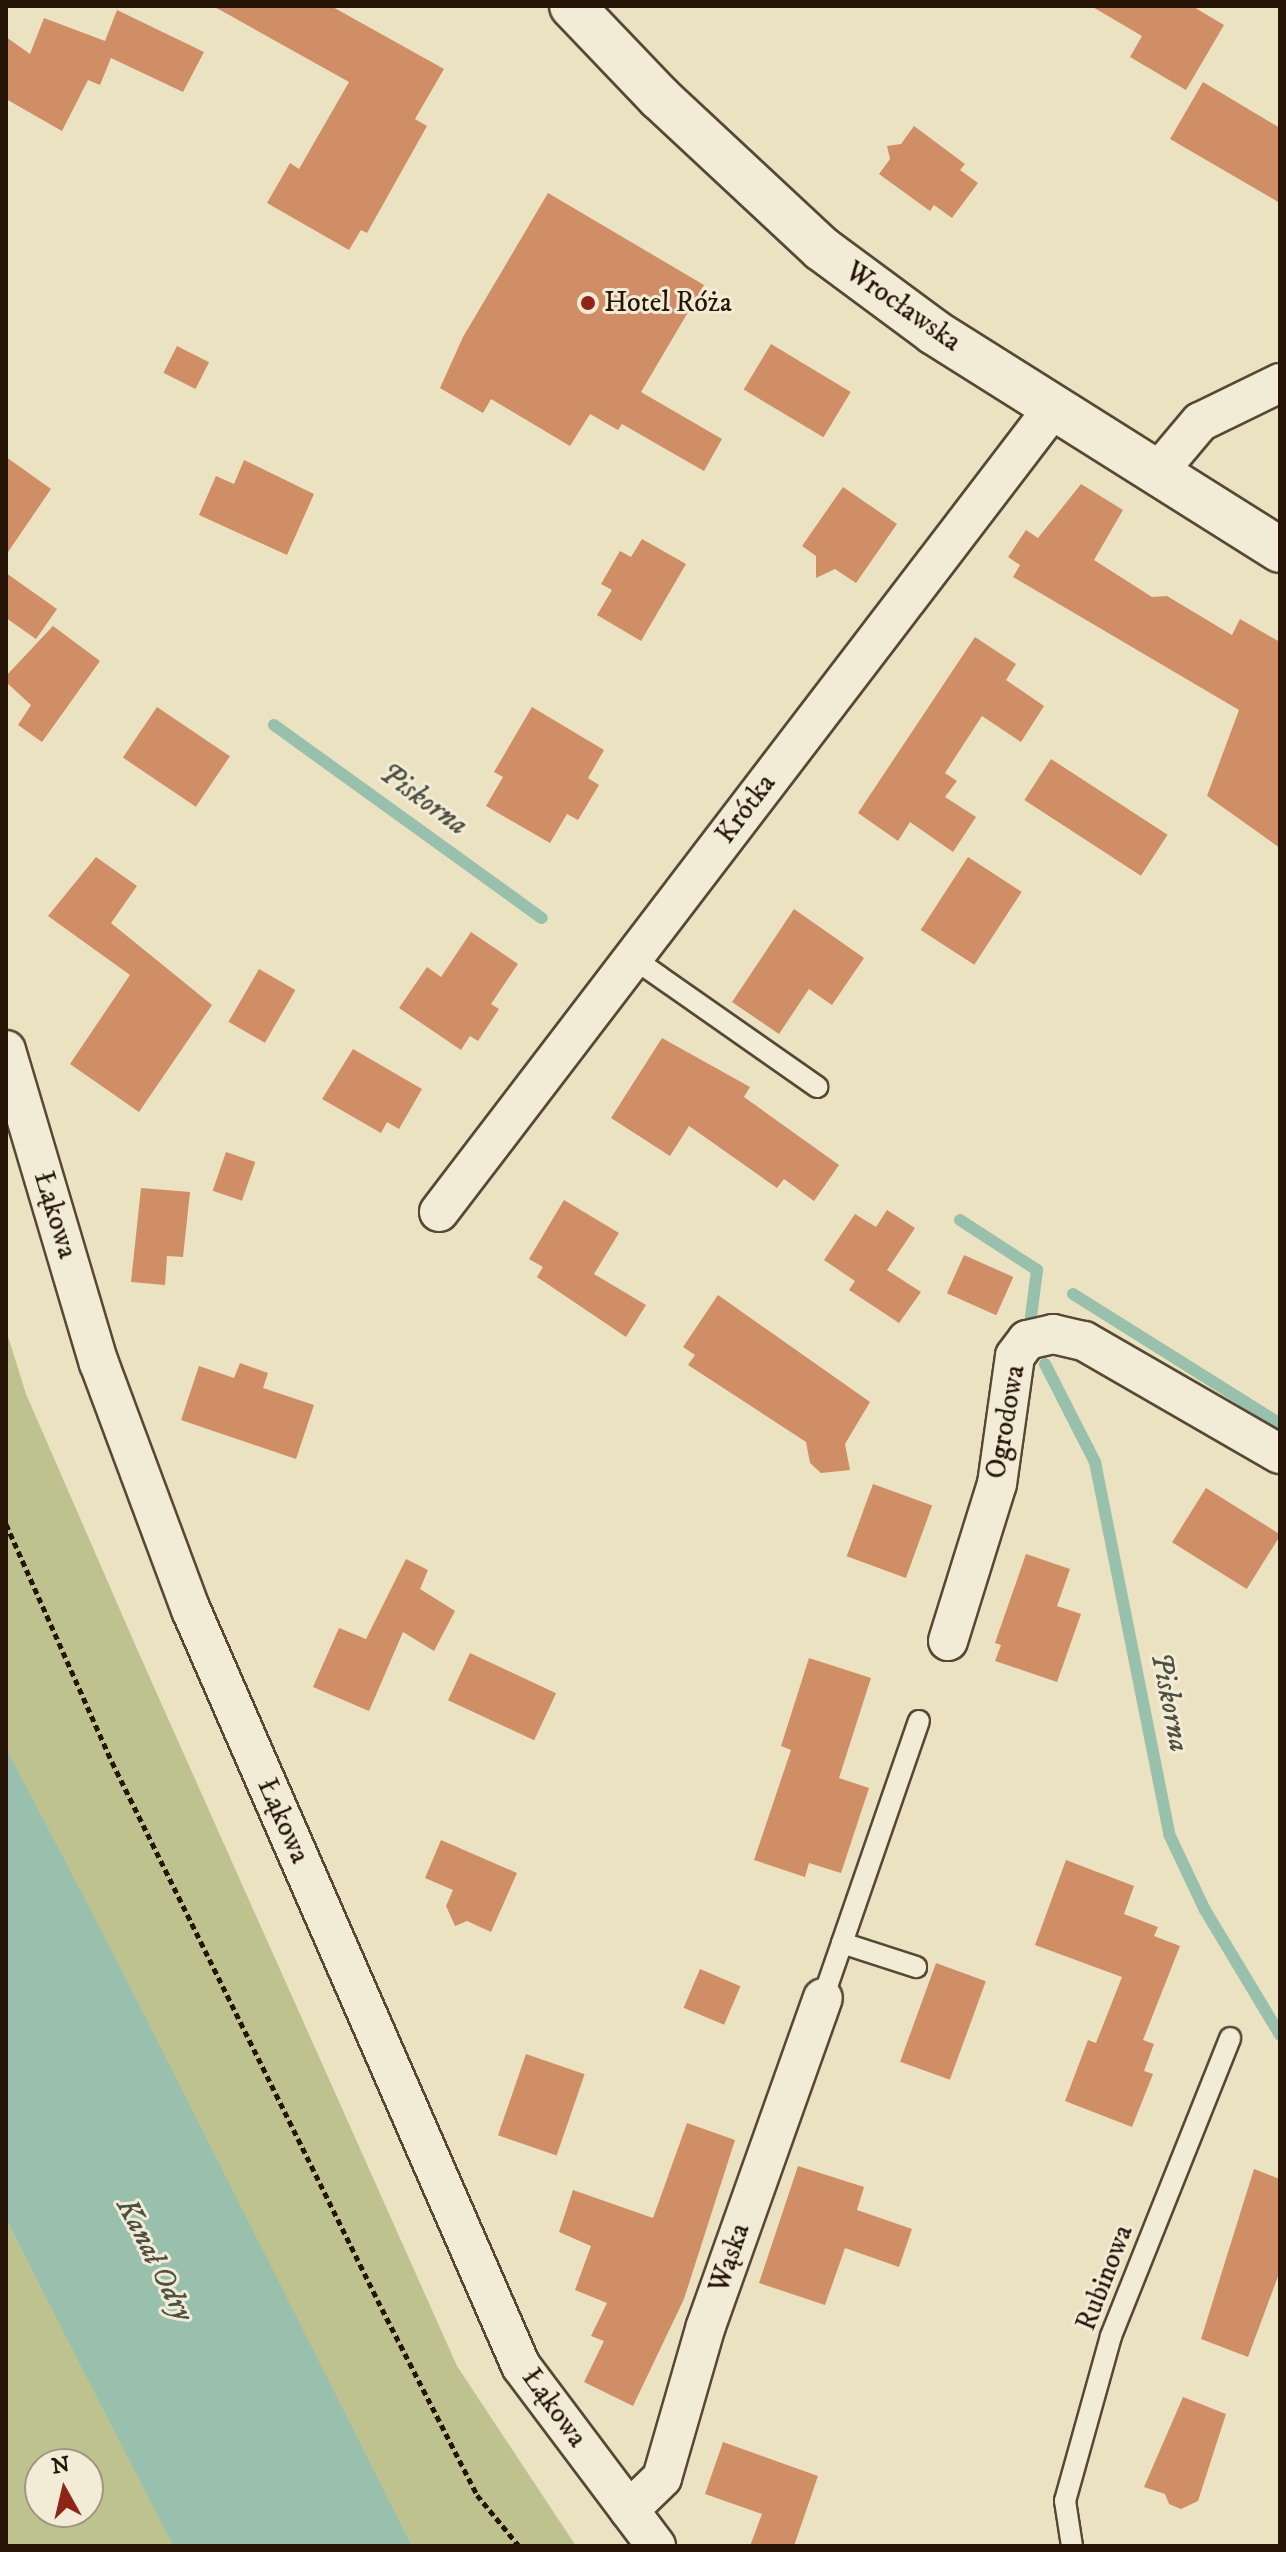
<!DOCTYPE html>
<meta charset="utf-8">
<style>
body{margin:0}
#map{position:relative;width:1286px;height:2552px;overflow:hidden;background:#ebe2c1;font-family:"IM FELL DW Pica",serif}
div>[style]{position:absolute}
.green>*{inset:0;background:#bdc28f}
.water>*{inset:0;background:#99bfad}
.stream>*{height:12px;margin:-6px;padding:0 6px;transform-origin:6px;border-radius:6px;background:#99bfad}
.building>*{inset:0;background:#d08e67;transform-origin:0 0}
.path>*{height:5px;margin-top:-2.5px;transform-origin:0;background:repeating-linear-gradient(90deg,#261507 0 6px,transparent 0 10px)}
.roads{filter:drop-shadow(2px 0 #574836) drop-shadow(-2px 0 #574836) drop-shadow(0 2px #574836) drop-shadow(0 -2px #574836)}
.lane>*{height:20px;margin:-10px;padding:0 10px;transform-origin:10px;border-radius:10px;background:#f2ecd7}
.street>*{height:38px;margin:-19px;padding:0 19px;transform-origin:19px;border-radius:19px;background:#f2ecd7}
.secondary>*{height:44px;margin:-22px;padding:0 22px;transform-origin:22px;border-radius:22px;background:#f2ecd7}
.dots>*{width:22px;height:22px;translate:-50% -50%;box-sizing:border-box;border:4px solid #f2ecd7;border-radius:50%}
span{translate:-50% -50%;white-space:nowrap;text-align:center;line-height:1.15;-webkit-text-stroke:6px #f2ecd7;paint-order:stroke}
.poi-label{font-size:28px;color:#261507}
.left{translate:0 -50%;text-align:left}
.street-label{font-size:28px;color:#261507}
.water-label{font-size:30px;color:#4e5041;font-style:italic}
.frame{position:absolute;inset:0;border:8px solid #261507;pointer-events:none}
.north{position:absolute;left:24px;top:2448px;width:80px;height:80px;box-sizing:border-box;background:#f2ecd7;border:2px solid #a09684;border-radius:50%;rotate:352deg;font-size:22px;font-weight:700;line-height:32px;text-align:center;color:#261507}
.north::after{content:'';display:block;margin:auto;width:28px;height:36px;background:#8f2418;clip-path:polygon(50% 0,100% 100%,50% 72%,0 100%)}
</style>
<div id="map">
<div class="green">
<i style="clip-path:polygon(6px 1330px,26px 1394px,137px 1649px,457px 2366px,576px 2546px,412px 2546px,6px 1748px)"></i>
<i style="clip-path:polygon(evenodd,6px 2219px,88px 2378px,173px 2546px,6px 2546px,6px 2219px,40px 2464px,88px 2464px,88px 2512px,40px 2512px,40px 2464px)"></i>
</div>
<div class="water">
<i style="clip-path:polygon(6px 1748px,117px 1961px,412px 2546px,173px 2546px,6px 2219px)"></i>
</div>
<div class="stream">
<i style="left:274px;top:725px;width:330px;rotate:35.8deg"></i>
<i style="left:960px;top:1220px;width:92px;rotate:33deg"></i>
<i style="left:1037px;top:1270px;width:47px;rotate:97.3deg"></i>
<i style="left:1073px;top:1294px;width:244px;rotate:32.1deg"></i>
<i style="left:1045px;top:1364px;width:110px;rotate:63deg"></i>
<i style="left:1095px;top:1462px;width:379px;rotate:78.7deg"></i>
<i style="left:1169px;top:1834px;width:84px;rotate:64.7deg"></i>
<i style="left:1205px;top:1910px;width:146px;rotate:59deg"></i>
</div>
<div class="building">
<i style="clip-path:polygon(213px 6px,331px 6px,444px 69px,415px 119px,427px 126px,367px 233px,361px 230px,349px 250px,267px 203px,290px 163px,299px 169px,349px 82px)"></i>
<i style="clip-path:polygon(1091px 6px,1192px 6px,1224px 25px,1186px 90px,1130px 57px,1142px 36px)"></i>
<i style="clip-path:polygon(117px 10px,204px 52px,183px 92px,111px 58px,100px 85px,88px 80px,62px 131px,6px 99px,6px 37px,30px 54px,44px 18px,105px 41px)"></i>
<i style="clip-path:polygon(1203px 82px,1280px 128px,1280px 203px,1170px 139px)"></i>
<i style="clip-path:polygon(914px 126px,965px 164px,960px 170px,978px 183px,952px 218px,934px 205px,930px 211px,879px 174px,890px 159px,887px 146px,901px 144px)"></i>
<i style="clip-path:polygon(548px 193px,704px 285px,641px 392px,722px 439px,704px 471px,622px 424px,618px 430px,590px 414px,570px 446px,491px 399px,483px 413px,440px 388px,463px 337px)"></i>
<i style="left:771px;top:344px;width:93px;height:53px;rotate:31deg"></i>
<i style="left:177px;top:346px;width:36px;height:30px;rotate:27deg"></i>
<i style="clip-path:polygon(6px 457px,51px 489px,6px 555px)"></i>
<i style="clip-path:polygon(244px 460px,314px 494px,287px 555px,199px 515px,216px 476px,234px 484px)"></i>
<i style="clip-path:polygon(1081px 484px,1123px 510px,1094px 560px,1152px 597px,1167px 596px,1232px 635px,1240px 619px,1280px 642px,1280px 848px,1207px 796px,1239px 710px,1013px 577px,1020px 565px,1008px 557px,1026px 530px,1038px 538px)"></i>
<i style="clip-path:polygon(843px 487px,897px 524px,856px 583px,835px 569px,816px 578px,816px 556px,802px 546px)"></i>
<i style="clip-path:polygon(642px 539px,686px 564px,641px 641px,597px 615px,612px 590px,601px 584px,620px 551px,631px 557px)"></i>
<i style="clip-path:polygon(6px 573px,57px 609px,36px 639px,6px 618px)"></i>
<i style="clip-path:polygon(53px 626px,100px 661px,42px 742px,18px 725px,31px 705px,6px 682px,6px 676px)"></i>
<i style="clip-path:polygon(975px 637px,1016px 664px,1006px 680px,1044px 706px,1021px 742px,982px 716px,945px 773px,957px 781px,945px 797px,976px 817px,953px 852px,910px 822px,898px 841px,858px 813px)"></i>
<i style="left:157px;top:707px;width:88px;height:61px;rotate:34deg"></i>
<i style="clip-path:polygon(532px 707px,604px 750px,588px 778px,599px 785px,578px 820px,567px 814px,550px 843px,486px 806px,503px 777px,494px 772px)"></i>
<i style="left:1051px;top:759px;width:139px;height:49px;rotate:33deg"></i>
<i style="clip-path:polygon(96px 857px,137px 886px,111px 923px,212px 1005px,139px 1112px,70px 1064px,130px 975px,48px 916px)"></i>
<i style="left:968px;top:857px;width:64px;height:87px;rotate:33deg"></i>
<i style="clip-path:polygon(794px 909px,864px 958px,832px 1005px,809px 989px,779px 1034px,732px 1002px)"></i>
<i style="clip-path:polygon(471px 932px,518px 964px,491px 1004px,499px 1009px,478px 1041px,470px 1036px,461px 1050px,399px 1008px,427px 967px,441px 977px)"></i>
<i style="left:259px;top:969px;width:42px;height:61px;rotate:30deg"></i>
<i style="clip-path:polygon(662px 1038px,750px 1087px,744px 1097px,839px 1165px,814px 1201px,784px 1179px,777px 1188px,689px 1126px,670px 1156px,611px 1118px)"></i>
<i style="clip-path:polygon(353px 1049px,422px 1089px,399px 1129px,387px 1122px,381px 1133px,322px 1099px)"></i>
<i style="left:226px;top:1152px;width:31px;height:41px;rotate:19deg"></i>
<i style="clip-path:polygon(141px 1188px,190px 1192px,183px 1257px,167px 1256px,165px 1285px,131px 1282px)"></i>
<i style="clip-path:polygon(564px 1200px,619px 1233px,594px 1274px,646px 1305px,626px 1337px,537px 1277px,543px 1267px,529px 1259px)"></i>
<i style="clip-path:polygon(887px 1210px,915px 1228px,887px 1270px,921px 1292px,899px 1323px,849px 1290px,855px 1281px,824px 1260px,855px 1214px,876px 1227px)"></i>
<i style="left:964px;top:1255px;width:54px;height:42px;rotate:24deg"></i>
<i style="clip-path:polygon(718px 1295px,870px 1402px,845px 1444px,850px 1470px,821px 1473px,810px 1463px,806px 1442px,688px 1365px,695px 1355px,683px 1347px)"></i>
<i style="clip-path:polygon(240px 1363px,268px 1373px,263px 1388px,314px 1405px,296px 1459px,181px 1420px,199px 1366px,234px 1378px)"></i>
<i style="left:873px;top:1484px;width:63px;height:77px;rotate:20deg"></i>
<i style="left:1206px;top:1488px;width:88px;height:64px;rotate:32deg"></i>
<i style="clip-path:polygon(1026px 1554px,1070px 1569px,1057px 1606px,1081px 1614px,1057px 1682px,995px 1661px,1001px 1645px,995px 1643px)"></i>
<i style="clip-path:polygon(406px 1559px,428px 1570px,420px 1589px,455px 1611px,434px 1651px,403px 1632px,369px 1711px,313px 1687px,339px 1628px,366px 1639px)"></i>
<i style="left:470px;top:1653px;width:95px;height:52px;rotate:25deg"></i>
<i style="clip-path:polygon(809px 1658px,871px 1678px,839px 1778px,869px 1788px,841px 1873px,809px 1863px,805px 1877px,754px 1860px,791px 1750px,781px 1746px)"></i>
<i style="clip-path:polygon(441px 1840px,517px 1873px,491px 1932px,467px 1921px,455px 1926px,446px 1906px,453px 1890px,425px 1878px)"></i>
<i style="clip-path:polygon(1066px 1860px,1134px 1886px,1124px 1914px,1158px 1927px,1154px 1936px,1180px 1946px,1143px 2040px,1154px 2044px,1144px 2071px,1153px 2074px,1132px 2127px,1065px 2101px,1088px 2040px,1096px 2043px,1122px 1977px,1035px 1945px)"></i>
<i style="left:936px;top:1963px;width:53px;height:105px;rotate:20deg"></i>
<i style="left:700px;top:1969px;width:44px;height:42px;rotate:23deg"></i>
<i style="left:526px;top:2054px;width:62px;height:86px;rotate:19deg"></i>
<i style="clip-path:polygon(687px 2123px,735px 2140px,684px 2299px,633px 2406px,584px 2382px,604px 2341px,591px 2336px,607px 2303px,575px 2290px,591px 2246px,559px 2232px,573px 2190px,653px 2218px)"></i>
<i style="clip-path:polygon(798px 2166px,864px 2187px,857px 2210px,912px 2229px,899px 2267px,845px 2248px,825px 2305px,759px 2283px)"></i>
<i style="clip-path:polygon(1254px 2169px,1280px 2179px,1280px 2271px,1248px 2357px,1201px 2339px)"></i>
<i style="clip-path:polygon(1183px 2397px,1226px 2414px,1198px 2501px,1181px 2509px,1169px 2504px,1165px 2494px,1144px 2487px)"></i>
<i style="clip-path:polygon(723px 2442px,818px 2476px,794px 2546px,750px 2546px,762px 2514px,705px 2494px)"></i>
</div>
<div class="path">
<i style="left:6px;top:1524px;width:261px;rotate:66deg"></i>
<i style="left:112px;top:1762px;width:610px;rotate:63.73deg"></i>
<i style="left:382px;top:2309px;width:209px;rotate:62.9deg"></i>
<i style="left:477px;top:2495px;width:66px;rotate:50.5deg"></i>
</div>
<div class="roads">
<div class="lane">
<i style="left:633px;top:958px;width:225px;rotate:35deg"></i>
<i style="left:842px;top:1943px;width:235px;rotate:-70.9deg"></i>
<i style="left:823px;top:1998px;width:58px;rotate:-70.9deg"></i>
<i style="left:842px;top:1943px;width:78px;rotate:18deg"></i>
<i style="left:1072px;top:2546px;width:46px;rotate:-98.8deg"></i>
<i style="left:1065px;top:2501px;width:171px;rotate:-74.4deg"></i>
<i style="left:1111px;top:2336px;width:321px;rotate:-68.2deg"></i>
</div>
<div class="street">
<i style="left:1157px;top:473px;width:67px;rotate:-49.9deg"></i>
<i style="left:1200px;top:422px;width:89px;rotate:-26deg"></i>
<i style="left:6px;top:1050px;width:327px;rotate:73.5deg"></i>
<i style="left:99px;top:1363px;width:264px;rotate:69.6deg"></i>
<i style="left:191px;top:1610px;width:825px;rotate:66.42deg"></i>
<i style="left:521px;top:2366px;width:225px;rotate:53.1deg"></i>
<i style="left:439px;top:1212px;width:1013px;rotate:-52.62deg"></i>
<i style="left:948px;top:1641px;width:164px;rotate:-72.7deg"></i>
<i style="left:997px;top:1484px;width:129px;rotate:-82deg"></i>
<i style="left:1015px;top:1356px;width:20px;rotate:-53deg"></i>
<i style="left:1027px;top:1340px;width:27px;rotate:-13deg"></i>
<i style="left:1053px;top:1334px;width:32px;rotate:13deg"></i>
<i style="left:1084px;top:1341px;width:226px;rotate:30deg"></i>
<i style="left:629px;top:2510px;width:46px;rotate:-44.1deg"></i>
<i style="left:662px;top:2478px;width:158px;rotate:-73.9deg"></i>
<i style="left:706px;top:2326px;width:348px;rotate:-70.4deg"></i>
</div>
<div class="secondary">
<i style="left:572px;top:6px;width:127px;rotate:46.3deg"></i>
<i style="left:660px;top:98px;width:221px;rotate:43deg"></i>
<i style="left:822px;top:249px;width:139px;rotate:36.5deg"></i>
<i style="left:934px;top:332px;width:409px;rotate:32.2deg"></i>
</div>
</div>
<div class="dots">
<i style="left:588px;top:303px;background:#8f2418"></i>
</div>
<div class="poi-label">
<span class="left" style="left:604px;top:303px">Hotel Róża</span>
</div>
<div class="street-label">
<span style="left:903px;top:307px;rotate:35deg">Wrocławska</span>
<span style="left:746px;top:809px;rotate:-53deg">Krótka</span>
<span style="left:55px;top:1215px;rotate:73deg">Łąkowa</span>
<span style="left:1006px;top:1422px;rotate:-80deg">Ogrodowa</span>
<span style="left:283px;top:1821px;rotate:66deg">Łąkowa</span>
<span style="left:730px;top:2258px;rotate:-71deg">Wąska</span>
<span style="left:1105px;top:2278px;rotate:-69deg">Rubinowa</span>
<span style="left:554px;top:2408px;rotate:54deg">Łąkowa</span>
</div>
<div class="water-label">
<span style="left:423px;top:800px;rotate:36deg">Piskorna</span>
<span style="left:1169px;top:1702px;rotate:79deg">Piskorna</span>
<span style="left:154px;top:2260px;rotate:63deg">Kanał Odry</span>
</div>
<div class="frame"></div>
<div class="north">N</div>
</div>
